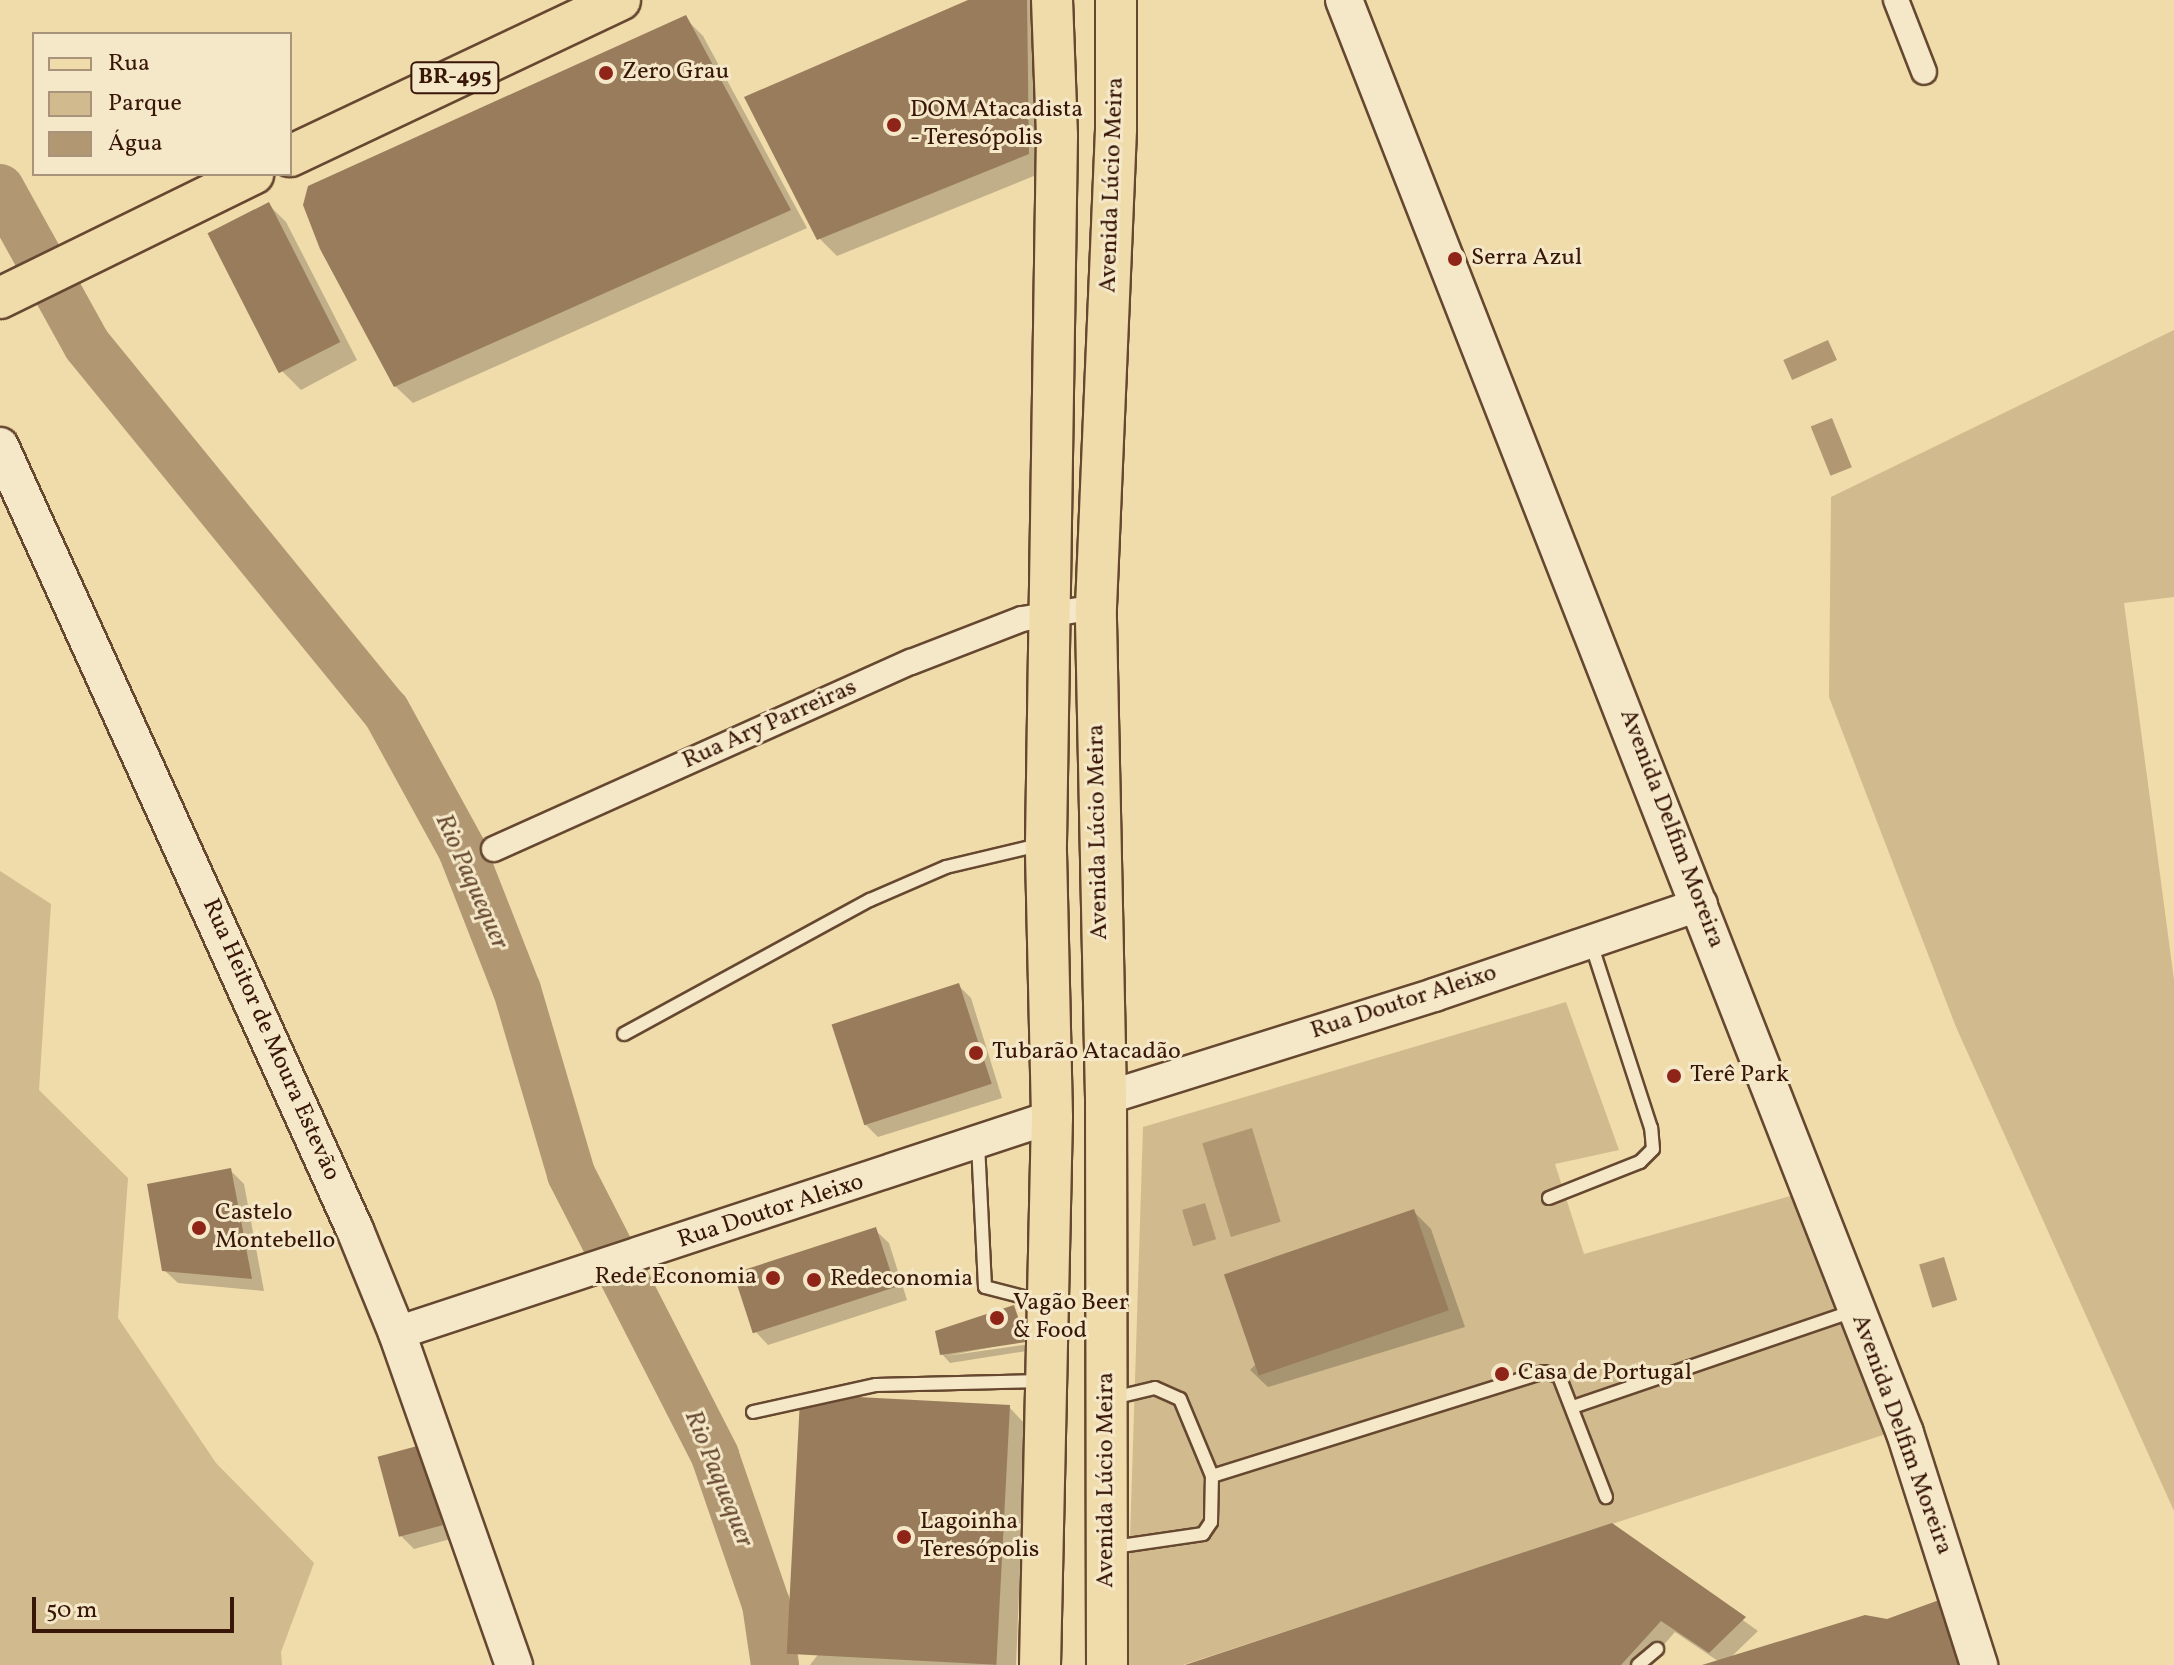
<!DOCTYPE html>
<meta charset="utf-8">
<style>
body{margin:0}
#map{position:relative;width:2174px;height:1665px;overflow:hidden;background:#f0dbaa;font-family:Vollkorn,serif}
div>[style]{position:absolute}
.green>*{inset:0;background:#d1ba8e}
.water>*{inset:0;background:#b19873;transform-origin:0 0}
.shadow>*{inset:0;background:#0003}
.river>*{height:48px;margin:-24px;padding:0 24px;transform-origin:24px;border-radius:24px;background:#b19873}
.building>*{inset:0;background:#987c5c;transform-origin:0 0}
.roads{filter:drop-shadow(2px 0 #664730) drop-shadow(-2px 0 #664730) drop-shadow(0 2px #664730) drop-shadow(0 -2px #664730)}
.service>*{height:12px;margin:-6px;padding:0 6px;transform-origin:6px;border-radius:6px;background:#f5e8c8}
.minor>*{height:24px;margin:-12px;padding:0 12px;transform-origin:12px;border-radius:12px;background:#f5e8c8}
.tertiary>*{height:32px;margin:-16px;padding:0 16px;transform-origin:16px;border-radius:16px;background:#f5e8c8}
.secondary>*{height:36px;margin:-18px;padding:0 18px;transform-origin:18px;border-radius:18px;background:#f5e8c8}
.primary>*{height:40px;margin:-20px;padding:0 20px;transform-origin:20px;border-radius:20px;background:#f0dbaa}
.dots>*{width:22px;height:22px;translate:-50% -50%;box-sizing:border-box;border:4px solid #f5e8c8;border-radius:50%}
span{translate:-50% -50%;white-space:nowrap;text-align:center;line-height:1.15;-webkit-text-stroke:6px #f5e8c8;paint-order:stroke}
.shield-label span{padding:2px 6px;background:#f5e8c8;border:2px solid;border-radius:6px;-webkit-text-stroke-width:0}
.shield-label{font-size:22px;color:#381608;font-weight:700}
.poi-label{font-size:24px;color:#381608}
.left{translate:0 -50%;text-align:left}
.right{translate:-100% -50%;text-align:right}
.street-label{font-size:24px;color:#381608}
.water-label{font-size:26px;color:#684a33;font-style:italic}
.legend{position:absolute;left:32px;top:32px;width:260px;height:144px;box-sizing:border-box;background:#f5e8c8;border:2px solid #a9947b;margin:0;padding:10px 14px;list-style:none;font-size:24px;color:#381608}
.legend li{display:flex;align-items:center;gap:16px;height:40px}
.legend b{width:40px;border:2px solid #a9947b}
.scale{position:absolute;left:32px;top:1597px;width:202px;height:36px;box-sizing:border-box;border:4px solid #381608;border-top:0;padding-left:10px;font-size:24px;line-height:28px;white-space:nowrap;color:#381608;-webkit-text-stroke:6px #f5e8c8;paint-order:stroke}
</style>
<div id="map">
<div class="green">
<i style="clip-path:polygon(2174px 330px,2174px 597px,2124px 603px,2174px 980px,2174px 1511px,1956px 1027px,1829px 697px,1831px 497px)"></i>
<i style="clip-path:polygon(0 871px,51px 904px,39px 1090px,128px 1178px,118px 1318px,216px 1463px,314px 1563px,281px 1652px,282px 1665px,0 1665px)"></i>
<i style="clip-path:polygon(1566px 1002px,1619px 1150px,1555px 1164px,1584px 1254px,1801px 1193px,1892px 1432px,1183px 1665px,1126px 1665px,1143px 1127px)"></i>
</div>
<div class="water">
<i style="left:1828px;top:340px;width:22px;height:49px;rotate:66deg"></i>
<i style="left:1832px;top:418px;width:53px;height:23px;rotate:68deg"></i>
<i style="left:1252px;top:1128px;width:98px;height:52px;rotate:73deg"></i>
<i style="left:1205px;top:1203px;width:38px;height:24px;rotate:73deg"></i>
<i style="left:1944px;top:1257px;width:45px;height:26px;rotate:73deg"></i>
</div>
<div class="shadow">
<i style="clip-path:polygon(973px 0,1044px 0,1046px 171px,837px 256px,819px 238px)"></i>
<i style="clip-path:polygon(685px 18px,703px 36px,807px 228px,413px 403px,395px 386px)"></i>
<i style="clip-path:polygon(269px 205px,286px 222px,357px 360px,301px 390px,283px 372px,211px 237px)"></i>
<i style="clip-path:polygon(958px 985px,971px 998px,1002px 1098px,878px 1137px,865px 1124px)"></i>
<i style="clip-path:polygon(231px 1171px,244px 1184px,264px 1291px,178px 1283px,164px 1270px)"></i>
<i style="clip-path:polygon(1413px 1211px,1431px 1229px,1465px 1327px,1268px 1387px,1250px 1370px)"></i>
<i style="clip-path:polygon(875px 1230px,889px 1243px,907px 1300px,768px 1345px,755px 1331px)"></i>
<i style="clip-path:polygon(1014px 1308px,1029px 1340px,946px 1356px,1031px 1344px,1033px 1350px,950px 1363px,942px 1354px)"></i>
<i style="clip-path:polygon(1009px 1407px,1026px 1425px,1016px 1665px,810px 1665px)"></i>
<i style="clip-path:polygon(421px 1447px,454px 1538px,414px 1549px,401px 1536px)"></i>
<i style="clip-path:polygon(1611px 1526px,1758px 1631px,1730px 1658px,1865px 1617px,1887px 1621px,1941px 1601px,1959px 1619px,1976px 1665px,1706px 1665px,1718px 1661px,1675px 1632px,1646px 1665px,1189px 1665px)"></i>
</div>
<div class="river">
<i style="left:0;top:188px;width:179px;rotate:61deg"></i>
<i style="left:87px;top:345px;width:473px;rotate:50.8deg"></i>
<i style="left:386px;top:711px;width:158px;rotate:61.3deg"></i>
<i style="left:462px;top:850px;width:150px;rotate:68.6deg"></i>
<i style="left:517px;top:990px;width:192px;rotate:73.6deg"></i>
<i style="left:571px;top:1174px;width:317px;rotate:62.9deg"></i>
<i style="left:715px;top:1456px;width:157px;rotate:71deg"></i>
<i style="left:766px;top:1604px;width:62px;rotate:81.6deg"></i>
</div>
<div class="building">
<i style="clip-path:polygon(968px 0,1027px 0,1029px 154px,817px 240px,744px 97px)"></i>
<i style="clip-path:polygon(686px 15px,791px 210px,394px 387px,320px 249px,303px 205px,308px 186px)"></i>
<i style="left:269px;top:202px;width:157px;height:69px;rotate:63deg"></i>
<i style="left:959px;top:983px;width:106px;height:134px;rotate:72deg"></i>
<i style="clip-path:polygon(231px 1168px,252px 1279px,162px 1271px,147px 1184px)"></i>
<i style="left:1414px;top:1209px;width:107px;height:201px;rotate:71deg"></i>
<i style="left:876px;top:1227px;width:63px;height:150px;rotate:72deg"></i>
<i style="clip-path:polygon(1014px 1305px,1026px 1342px,940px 1355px,935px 1331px)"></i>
<i style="left:1010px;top:1405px;width:260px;height:210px;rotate:93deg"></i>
<i style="left:421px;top:1445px;width:83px;height:45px;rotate:75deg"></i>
<i style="clip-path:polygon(1612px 1523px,1746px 1617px,1709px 1653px,1661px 1621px,1621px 1665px,1185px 1665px)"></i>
<i style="clip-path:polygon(1942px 1599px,1966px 1665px,1702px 1665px,1865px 1615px,1887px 1619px)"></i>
</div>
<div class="roads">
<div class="service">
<i style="left:624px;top:1034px;width:280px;rotate:-28.6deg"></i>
<i style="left:870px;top:900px;width:83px;rotate:-23.5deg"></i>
<i style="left:946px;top:867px;width:96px;rotate:-13.3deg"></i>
<i style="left:978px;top:1144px;width:143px;rotate:87.2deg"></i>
<i style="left:985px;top:1287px;width:60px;rotate:14.5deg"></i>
<i style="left:1549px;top:1198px;width:98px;rotate:-21.6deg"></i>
<i style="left:1640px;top:1162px;width:18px;rotate:-45deg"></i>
<i style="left:1653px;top:1149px;width:21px;rotate:-95deg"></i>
<i style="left:1651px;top:1128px;width:194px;rotate:-108deg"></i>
<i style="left:1113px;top:1398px;width:43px;rotate:-13.4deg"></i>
<i style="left:1155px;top:1388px;width:27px;rotate:24deg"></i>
<i style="left:1180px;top:1399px;width:83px;rotate:67.4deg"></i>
<i style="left:1212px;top:1476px;width:348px;rotate:-17.4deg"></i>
<i style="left:1544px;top:1372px;width:16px;rotate:15deg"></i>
<i style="left:1559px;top:1376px;width:130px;rotate:68.8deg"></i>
<i style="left:1573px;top:1407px;width:297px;rotate:-18.9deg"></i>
<i style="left:753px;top:1412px;width:126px;rotate:-12.4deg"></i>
<i style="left:876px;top:1385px;width:166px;rotate:-1.4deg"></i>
<i style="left:1114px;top:1547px;width:90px;rotate:-8.3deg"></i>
<i style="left:1203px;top:1534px;width:14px;rotate:-56deg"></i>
<i style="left:1211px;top:1522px;width:46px;rotate:-88.8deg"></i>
<i style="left:1638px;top:1665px;width:25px;rotate:-40deg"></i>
</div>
<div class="minor">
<i style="left:1896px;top:0;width:77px;rotate:68.7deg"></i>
<i style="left:494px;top:849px;width:457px;rotate:-24.2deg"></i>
<i style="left:911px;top:662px;width:119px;rotate:-21.2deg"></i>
<i style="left:1022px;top:619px;width:75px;rotate:-9.2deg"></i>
</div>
<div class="tertiary">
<i style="left:1106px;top:1098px;width:344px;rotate:-17.4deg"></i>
<i style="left:1434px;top:995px;width:282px;rotate:-18.8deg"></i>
<i style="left:397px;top:1333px;width:690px;rotate:-18.25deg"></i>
</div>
<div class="secondary">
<i style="left:1344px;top:0;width:1539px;rotate:68.62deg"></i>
<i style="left:1905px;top:1433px;width:244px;rotate:72.3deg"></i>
<i style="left:0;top:446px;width:861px;rotate:65.64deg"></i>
<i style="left:355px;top:1230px;width:111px;rotate:67.8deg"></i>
<i style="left:397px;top:1333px;width:352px;rotate:70.6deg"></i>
</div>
<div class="primary">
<i style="left:290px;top:156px;width:365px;rotate:-25.3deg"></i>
<i style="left:0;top:298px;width:282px;rotate:-26.1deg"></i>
<i style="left:1040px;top:1665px;width:548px;rotate:-88.75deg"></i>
<i style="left:1052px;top:1117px;width:274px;rotate:-91.3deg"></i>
<i style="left:1046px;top:843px;width:707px;rotate:-89.11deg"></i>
<i style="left:1057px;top:136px;width:136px;rotate:-92.1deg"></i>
<i style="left:1107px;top:1665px;width:567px;rotate:-90.1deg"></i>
<i style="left:1106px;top:1098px;width:491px;rotate:-91.2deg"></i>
<i style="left:1096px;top:607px;width:479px;rotate:-87.6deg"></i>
<i style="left:1116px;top:128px;width:128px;rotate:-90deg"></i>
</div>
</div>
<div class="dots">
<i style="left:606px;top:73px;background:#8f2418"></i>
<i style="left:894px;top:125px;background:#8f2418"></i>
<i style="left:1455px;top:259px;background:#8f2418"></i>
<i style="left:976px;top:1053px;background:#8f2418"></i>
<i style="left:1674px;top:1076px;background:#8f2418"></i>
<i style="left:199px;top:1228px;background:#8f2418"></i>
<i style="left:773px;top:1278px;background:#8f2418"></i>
<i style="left:814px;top:1280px;background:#8f2418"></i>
<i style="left:997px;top:1318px;background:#8f2418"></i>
<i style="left:1502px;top:1374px;background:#8f2418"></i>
<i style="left:904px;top:1537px;background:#8f2418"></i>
</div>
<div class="shield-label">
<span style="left:455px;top:78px">BR-495</span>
</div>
<div class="poi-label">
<span class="left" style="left:622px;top:73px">Zero Grau</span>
<span class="left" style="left:910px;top:125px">DOM Atacadista<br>- Teresópolis</span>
<span class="left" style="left:1471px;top:259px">Serra Azul</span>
<span class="left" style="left:992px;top:1053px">Tubarão Atacadão</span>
<span class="left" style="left:1690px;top:1076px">Terê Park</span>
<span class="left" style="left:215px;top:1228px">Castelo<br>Montebello</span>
<span class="right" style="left:757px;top:1278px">Rede Economia</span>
<span class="left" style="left:830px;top:1280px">Redeconomia</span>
<span class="left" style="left:1013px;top:1318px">Vagão Beer<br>&amp; Food</span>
<span class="left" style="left:1518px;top:1374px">Casa de Portugal</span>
<span class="left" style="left:920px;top:1537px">Lagoinha<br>Teresópolis</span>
</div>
<div class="street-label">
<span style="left:1113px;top:185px;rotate:-88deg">Avenida Lúcio Meira</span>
<span style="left:770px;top:725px;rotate:-24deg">Rua Ary Parreiras</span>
<span style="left:1671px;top:829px;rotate:69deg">Avenida Delfim Moreira</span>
<span style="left:1099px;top:832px;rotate:-91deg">Avenida Lúcio Meira</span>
<span style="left:1404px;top:1003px;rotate:-18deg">Rua Doutor Aleixo</span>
<span style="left:270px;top:1040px;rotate:66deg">Rua Heitor de Moura Estevão</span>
<span style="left:771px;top:1212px;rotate:-18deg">Rua Doutor Aleixo</span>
<span style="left:1901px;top:1435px;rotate:70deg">Avenida Delfim Moreira</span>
<span style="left:1107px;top:1480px;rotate:-90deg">Avenida Lúcio Meira</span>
</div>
<div class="water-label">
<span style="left:471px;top:882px;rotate:66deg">Rio Paquequer</span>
<span style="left:718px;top:1479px;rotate:68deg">Rio Paquequer</span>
</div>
<ul class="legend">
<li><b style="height:10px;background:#f0dbaa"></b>Rua</li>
<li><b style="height:22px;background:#d1ba8e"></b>Parque</li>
<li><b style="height:22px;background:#b19873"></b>Água</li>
</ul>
<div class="scale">50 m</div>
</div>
